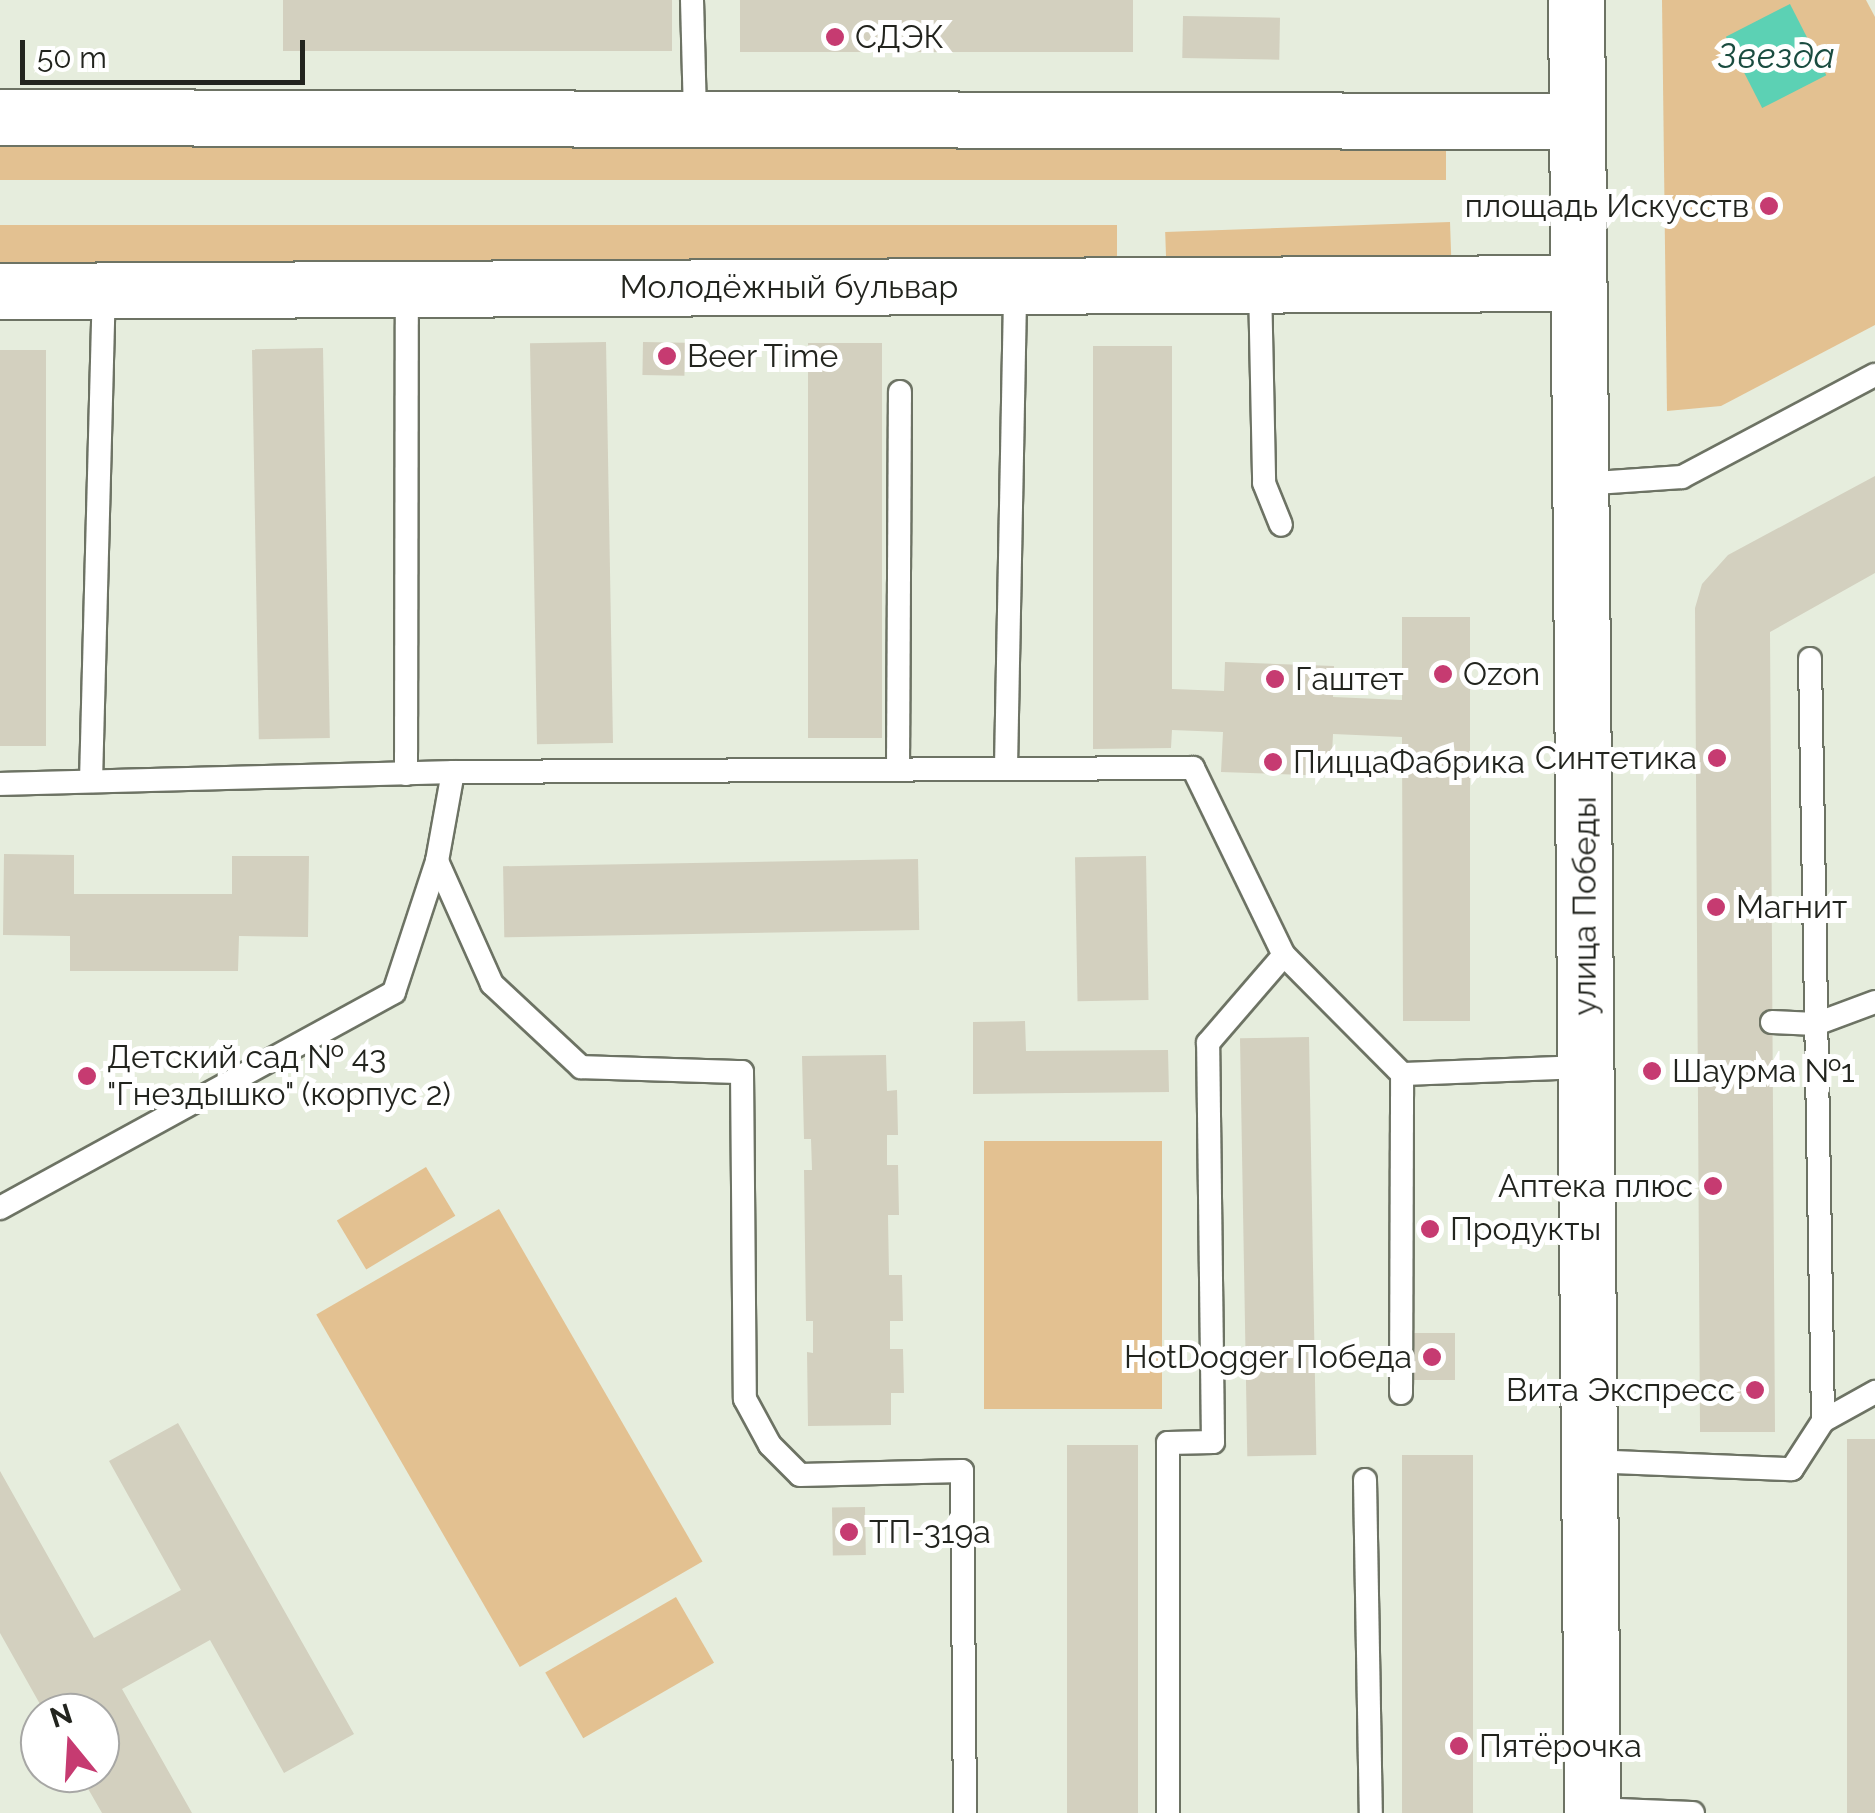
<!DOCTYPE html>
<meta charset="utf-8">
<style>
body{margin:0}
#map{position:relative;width:1875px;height:1813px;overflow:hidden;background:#e6eddd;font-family:Raleway,sans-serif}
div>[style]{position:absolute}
.green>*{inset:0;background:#e3c191;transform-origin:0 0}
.water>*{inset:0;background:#5cd1b4;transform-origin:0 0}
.building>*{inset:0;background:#d3d0bf;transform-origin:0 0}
.roads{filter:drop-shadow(2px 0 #6d7364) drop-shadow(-2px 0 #6d7364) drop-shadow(0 2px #6d7364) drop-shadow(0 -2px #6d7364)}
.lane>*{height:22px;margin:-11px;padding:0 11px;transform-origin:11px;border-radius:11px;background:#fff}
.secondary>*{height:55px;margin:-27.5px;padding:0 27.5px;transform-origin:27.5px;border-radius:27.5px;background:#fff}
.dots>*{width:28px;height:28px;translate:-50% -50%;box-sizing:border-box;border:5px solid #fff;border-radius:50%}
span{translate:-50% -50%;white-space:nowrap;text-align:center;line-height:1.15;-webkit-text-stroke:10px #fff;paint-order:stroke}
.poi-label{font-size:32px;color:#22241e}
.left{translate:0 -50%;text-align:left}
.right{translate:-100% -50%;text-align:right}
.street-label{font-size:32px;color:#22241e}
.water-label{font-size:35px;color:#1a4c40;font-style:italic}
.north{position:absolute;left:20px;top:1693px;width:100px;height:100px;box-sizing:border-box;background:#fff;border:2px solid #a7a7a5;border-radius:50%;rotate:342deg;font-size:28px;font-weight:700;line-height:40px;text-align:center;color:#22241e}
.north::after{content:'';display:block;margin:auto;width:35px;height:45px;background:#c63b71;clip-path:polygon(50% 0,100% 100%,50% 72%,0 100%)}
.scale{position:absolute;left:20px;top:40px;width:285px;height:45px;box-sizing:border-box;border:5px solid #22241e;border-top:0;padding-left:12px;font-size:30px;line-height:35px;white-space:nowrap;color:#22241e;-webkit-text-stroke:8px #fff;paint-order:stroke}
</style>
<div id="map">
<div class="green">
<i style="clip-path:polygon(1662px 0,1866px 0,1875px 17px,1875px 325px,1721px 406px,1667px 411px)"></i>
<i style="left:1446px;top:144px;width:36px;height:1446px;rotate:90deg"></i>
<i style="left:1450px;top:222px;width:36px;height:285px;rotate:88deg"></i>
<i style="left:1117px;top:225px;width:38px;height:1117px;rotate:90deg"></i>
<i style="left:1162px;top:1141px;width:268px;height:178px;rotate:90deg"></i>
<i style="left:426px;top:1167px;width:57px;height:104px;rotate:59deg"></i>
<i style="left:499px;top:1209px;width:407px;height:211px;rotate:60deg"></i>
<i style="left:676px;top:1597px;width:76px;height:151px;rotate:60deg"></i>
</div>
<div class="water">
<i style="left:1790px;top:4px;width:80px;height:72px;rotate:63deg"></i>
</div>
<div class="building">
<i style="left:283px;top:0;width:389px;height:51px"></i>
<i style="left:740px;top:0;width:393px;height:52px"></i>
<i style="left:1183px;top:16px;width:97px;height:42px;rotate:1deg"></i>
<i style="left:606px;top:342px;width:401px;height:76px;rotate:89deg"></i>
<i style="left:643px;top:342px;width:42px;height:33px;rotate:1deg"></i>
<i style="left:808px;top:343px;width:74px;height:395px"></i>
<i style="clip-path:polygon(1093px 346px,1172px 346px,1172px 689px,1224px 691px,1225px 662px,1334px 666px,1333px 697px,1402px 700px,1402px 617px,1470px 617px,1470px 1021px,1403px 1021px,1402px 737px,1333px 734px,1331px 776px,1221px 772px,1223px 732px,1172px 730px,1171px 748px,1093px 749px)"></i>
<i style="left:323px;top:348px;width:390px;height:71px;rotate:89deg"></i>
<i style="left:0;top:350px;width:46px;height:396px"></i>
<i style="clip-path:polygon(1875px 476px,1875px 573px,1770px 632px,1775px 1432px,1700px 1432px,1695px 608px,1702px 584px,1728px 555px)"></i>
<i style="clip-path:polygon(4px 854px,74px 855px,74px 894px,232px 894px,232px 856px,309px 856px,308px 937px,239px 936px,238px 971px,70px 971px,70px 936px,3px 935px)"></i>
<i style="left:1146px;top:856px;width:144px;height:71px;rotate:89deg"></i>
<i style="left:918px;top:859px;width:71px;height:415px;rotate:89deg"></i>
<i style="clip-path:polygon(1025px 1021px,1026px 1051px,1168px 1050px,1169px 1092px,973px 1094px,973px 1022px)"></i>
<i style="left:1309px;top:1037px;width:418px;height:69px;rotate:89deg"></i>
<i style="clip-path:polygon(886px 1055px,887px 1091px,897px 1090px,898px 1135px,887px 1135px,887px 1165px,898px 1165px,899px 1215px,888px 1215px,889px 1275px,902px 1275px,903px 1321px,890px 1321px,890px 1349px,903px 1349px,904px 1393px,891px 1393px,891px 1425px,808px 1426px,807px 1352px,813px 1353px,813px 1321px,806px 1321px,804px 1170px,812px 1170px,811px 1139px,804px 1139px,802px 1056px)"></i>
<i style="left:1409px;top:1333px;width:46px;height:47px"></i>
<i style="clip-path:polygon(178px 1423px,354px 1734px,284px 1773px,210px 1640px,122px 1689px,192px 1813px,102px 1813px,79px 1773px,100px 1773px,100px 1713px,45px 1713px,0 1633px,0 1471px,94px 1638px,181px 1590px,109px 1461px)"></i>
<i style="left:1847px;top:1439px;width:28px;height:374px"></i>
<i style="left:1067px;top:1445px;width:71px;height:368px"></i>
<i style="left:1402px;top:1455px;width:71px;height:358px"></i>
<i style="left:865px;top:1507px;width:48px;height:33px;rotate:89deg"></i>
</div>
<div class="roads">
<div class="lane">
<i style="left:692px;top:0;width:117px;rotate:88.5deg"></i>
<i style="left:1260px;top:284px;width:199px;rotate:88.8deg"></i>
<i style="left:1264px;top:483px;width:45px;rotate:68deg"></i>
<i style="left:1581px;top:484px;width:101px;rotate:-4deg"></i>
<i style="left:1682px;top:477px;width:218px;rotate:-27.9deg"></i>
<i style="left:1810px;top:659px;width:762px;rotate:89.02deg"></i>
<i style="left:898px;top:767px;width:375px;rotate:-89.7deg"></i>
<i style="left:1006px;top:767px;width:454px;rotate:-88.9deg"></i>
<i style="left:453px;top:772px;width:90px;rotate:100.2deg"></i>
<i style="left:437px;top:861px;width:135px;rotate:65.9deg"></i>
<i style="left:492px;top:984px;width:122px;rotate:43deg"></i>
<i style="left:581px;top:1067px;width:161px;rotate:1.8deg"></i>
<i style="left:742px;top:1072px;width:327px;rotate:89.5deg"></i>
<i style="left:745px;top:1399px;width:52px;rotate:61.5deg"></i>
<i style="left:770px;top:1445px;width:42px;rotate:45deg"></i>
<i style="left:800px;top:1475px;width:162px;rotate:-1.4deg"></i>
<i style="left:962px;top:1471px;width:342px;rotate:89.5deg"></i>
<i style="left:406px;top:774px;width:485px;rotate:-89.9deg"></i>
<i style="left:91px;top:781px;width:490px;rotate:-88.5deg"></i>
<i style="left:0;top:784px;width:453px;rotate:-1.5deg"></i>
<i style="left:453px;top:772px;width:740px;rotate:-0.31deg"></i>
<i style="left:1193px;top:768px;width:208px;rotate:64.1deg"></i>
<i style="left:1284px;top:955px;width:168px;rotate:45.2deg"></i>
<i style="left:1402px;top:1074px;width:183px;rotate:-2.2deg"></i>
<i style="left:1772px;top:1022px;width:44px;rotate:2.6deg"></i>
<i style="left:1816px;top:1024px;width:63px;rotate:-20.4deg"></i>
<i style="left:0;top:1208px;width:449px;rotate:-28.7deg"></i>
<i style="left:394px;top:992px;width:138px;rotate:-71.8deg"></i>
<i style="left:1401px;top:1393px;width:319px;rotate:-89.8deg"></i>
<i style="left:1589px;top:1461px;width:203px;rotate:2.3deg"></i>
<i style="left:1792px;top:1469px;width:57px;rotate:-57.1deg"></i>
<i style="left:1823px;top:1421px;width:60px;rotate:-29.1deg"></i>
<i style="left:1365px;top:1480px;width:333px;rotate:89deg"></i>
<i style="left:1592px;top:1809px;width:101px;rotate:2.3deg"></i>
<i style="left:1168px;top:1813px;width:370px;rotate:-90deg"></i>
<i style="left:1168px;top:1443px;width:45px;rotate:-1.3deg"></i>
<i style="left:1213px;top:1442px;width:399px;rotate:-90.7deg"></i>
<i style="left:1208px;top:1043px;width:116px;rotate:-49.2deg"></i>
</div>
<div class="secondary">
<i style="left:1576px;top:0;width:1813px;rotate:89.49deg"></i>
<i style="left:0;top:117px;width:1574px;rotate:0.15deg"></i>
<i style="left:0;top:291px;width:1578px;rotate:-0.29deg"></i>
</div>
</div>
<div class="dots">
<i style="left:835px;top:37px;background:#c63b71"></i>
<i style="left:1769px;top:206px;background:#c63b71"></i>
<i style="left:667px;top:356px;background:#c63b71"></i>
<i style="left:1443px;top:674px;background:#c63b71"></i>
<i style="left:1275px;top:679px;background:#c63b71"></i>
<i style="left:1717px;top:758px;background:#c63b71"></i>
<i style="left:1273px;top:762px;background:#c63b71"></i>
<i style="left:1716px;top:907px;background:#c63b71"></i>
<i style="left:1652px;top:1071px;background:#c63b71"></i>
<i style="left:87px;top:1076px;background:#c63b71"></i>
<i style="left:1713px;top:1186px;background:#c63b71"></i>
<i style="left:1430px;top:1229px;background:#c63b71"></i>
<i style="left:1432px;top:1357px;background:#c63b71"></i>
<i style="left:1755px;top:1390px;background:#c63b71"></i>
<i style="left:849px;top:1532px;background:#c63b71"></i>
<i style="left:1459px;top:1746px;background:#c63b71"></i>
</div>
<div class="poi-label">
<span class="left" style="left:855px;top:37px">СДЭК</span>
<span class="right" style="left:1749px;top:206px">площадь Искусств</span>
<span class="left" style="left:687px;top:356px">Beer Time</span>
<span class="left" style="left:1463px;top:674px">Ozon</span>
<span class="left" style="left:1295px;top:679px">Гаштет</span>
<span class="right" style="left:1697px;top:758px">Синтетика</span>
<span class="left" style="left:1293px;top:762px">ПиццаФабрика</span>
<span class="left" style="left:1736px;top:907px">Магнит</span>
<span class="left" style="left:107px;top:1076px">Детский сад № 43<br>"Гнездышко" (корпус 2)</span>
<span class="left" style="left:1672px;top:1071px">Шаурма №1</span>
<span class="right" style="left:1693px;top:1186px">Аптека плюс</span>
<span class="left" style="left:1450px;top:1229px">Продукты</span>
<span class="right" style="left:1412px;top:1357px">HotDogger Победа</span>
<span class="right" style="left:1735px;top:1390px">Вита Экспресс</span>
<span class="left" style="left:869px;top:1532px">ТП-319а</span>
<span class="left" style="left:1479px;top:1746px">Пятёрочка</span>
</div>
<div class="street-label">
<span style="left:789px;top:287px">Молодёжный бульвар</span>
<span style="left:1585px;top:906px;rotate:-90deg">улица Победы</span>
</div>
<div class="water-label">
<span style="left:1776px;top:56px">Звезда</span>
</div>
<div class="north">N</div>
<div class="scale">50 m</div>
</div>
